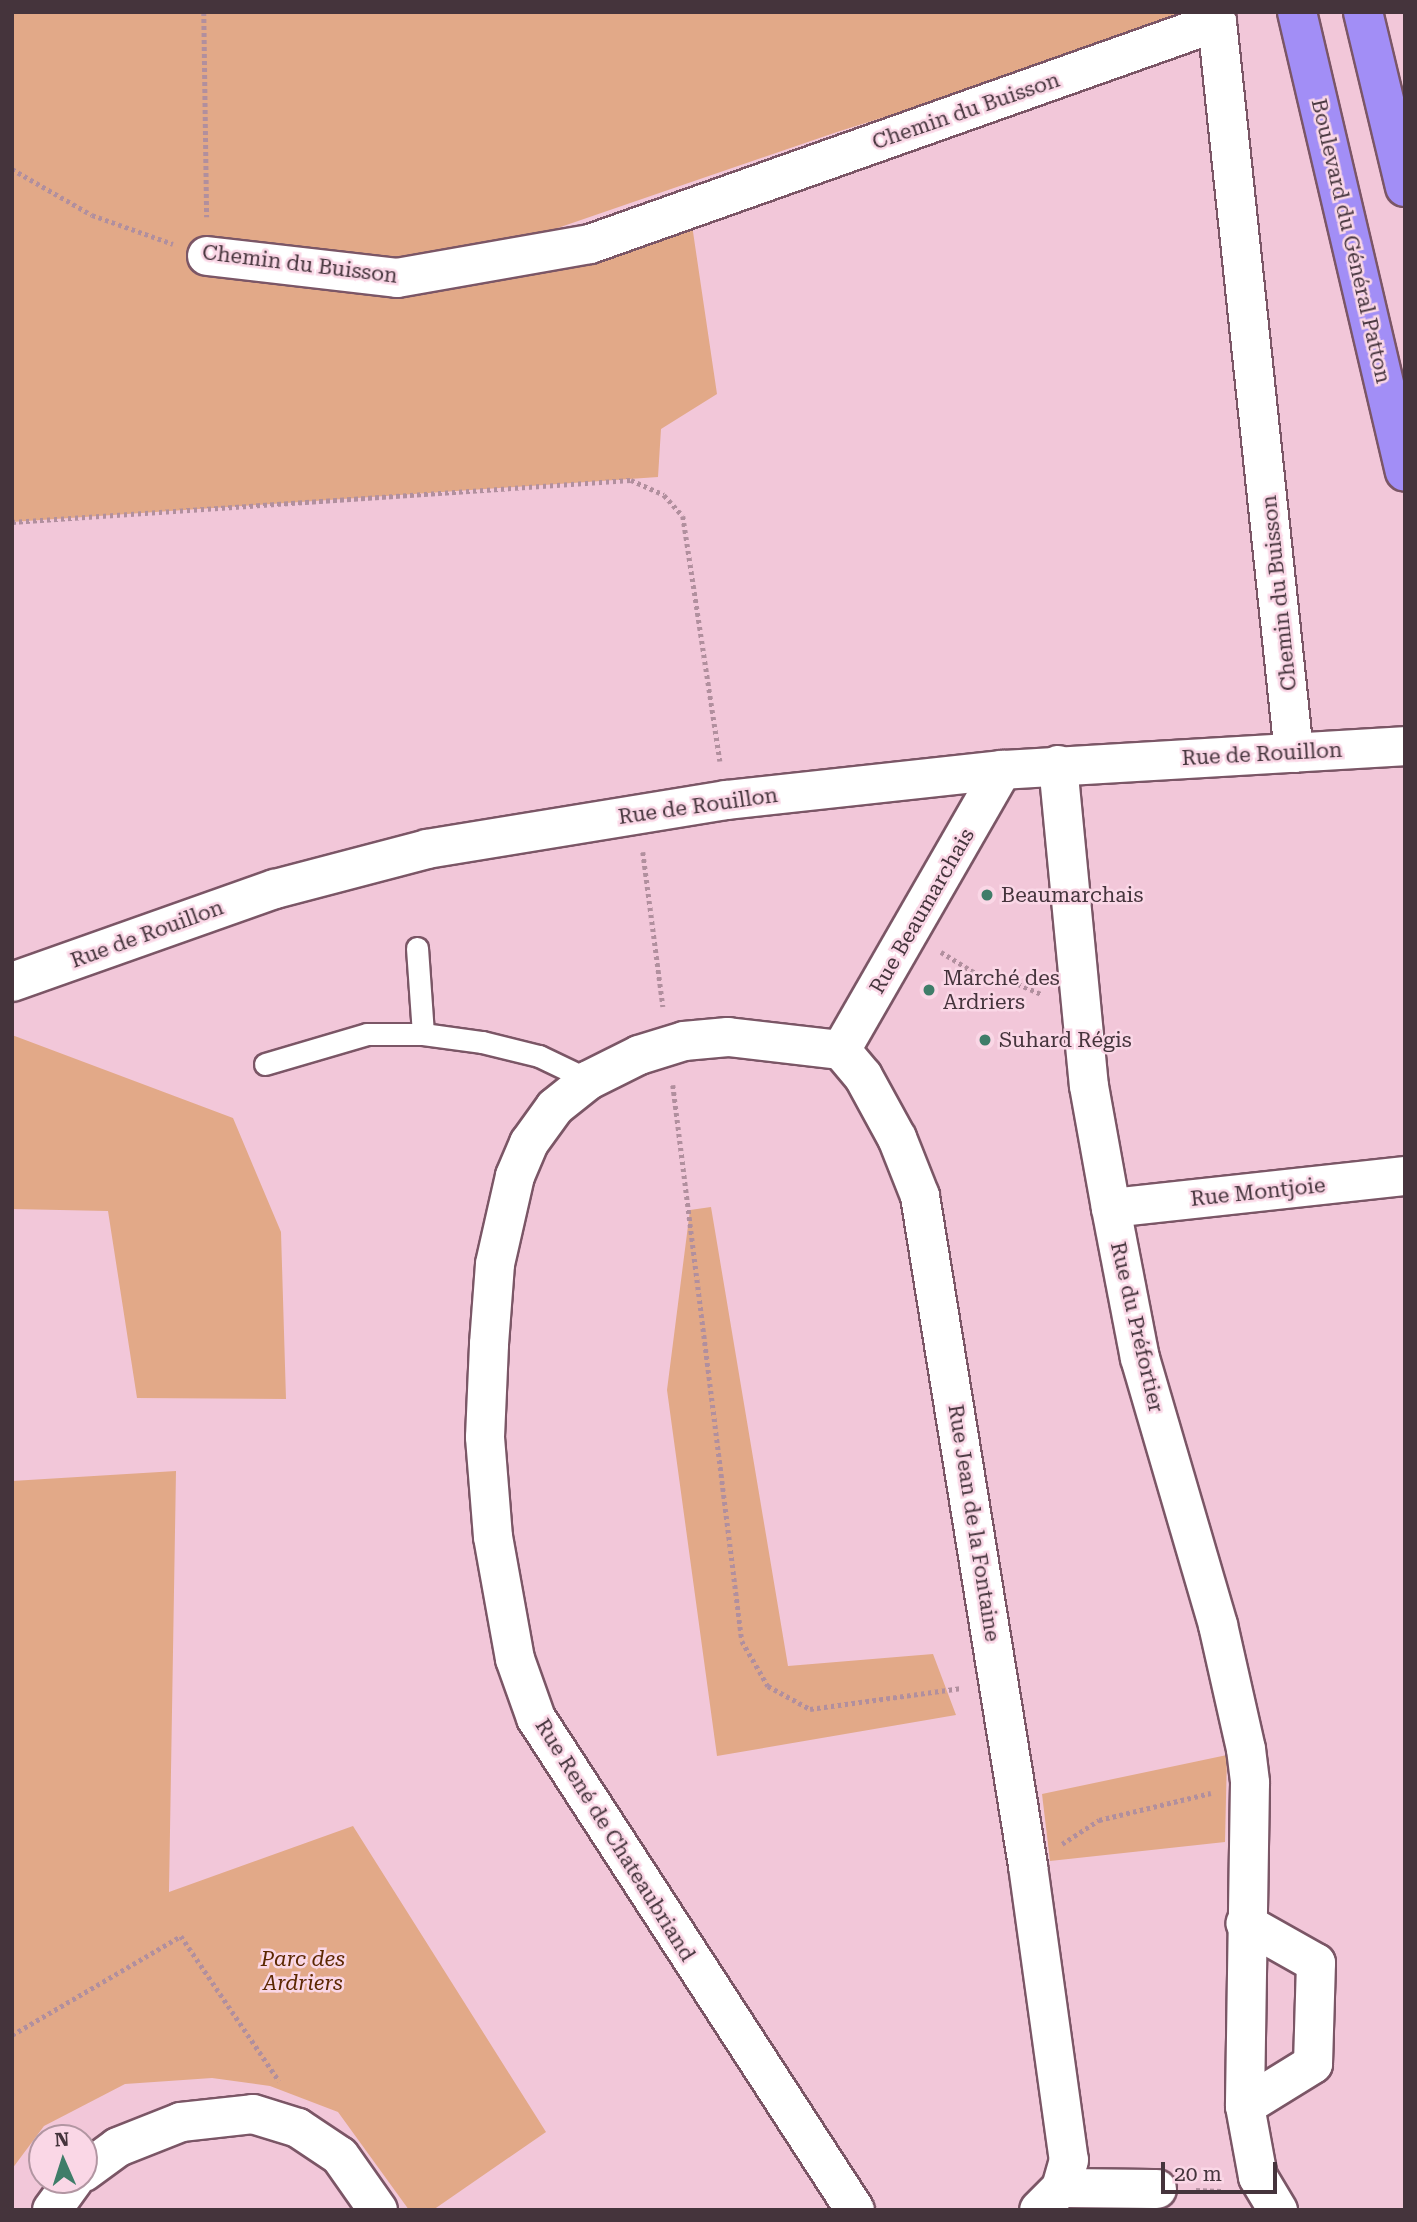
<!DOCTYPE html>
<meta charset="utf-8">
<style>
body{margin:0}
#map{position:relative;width:1417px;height:2222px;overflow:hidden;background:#f2c7d9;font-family:"Roboto Serif",serif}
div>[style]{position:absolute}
.green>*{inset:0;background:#e2a988}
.path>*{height:4.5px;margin-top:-2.25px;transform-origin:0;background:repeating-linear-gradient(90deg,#b18f9e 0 3.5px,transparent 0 7px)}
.roads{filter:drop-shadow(2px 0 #7b5666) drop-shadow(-2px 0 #7b5666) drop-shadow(0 2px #7b5666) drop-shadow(0 -2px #7b5666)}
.lane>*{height:21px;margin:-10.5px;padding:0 10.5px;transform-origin:10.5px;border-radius:10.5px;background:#fff}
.street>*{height:38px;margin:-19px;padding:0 19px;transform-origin:19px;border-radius:19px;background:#fff}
.highway>*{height:38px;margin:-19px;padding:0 19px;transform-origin:19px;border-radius:19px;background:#a28ef6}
.dots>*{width:19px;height:19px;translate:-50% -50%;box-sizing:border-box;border:4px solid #fad7e6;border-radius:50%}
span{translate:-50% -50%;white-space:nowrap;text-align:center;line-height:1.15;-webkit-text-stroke:5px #fad7e6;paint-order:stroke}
.street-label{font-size:21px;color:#45343c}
.poi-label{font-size:21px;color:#45343c}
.left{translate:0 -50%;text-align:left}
.park-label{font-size:21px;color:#5b2700;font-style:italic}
.frame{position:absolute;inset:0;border:14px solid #45343c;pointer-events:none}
.north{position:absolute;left:28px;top:2124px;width:70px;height:70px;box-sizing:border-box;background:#fad7e6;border:2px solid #b296a2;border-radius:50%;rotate:357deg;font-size:19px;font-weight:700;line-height:28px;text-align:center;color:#45343c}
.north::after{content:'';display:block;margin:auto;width:24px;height:32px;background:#3f7d69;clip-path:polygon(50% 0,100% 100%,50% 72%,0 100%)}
.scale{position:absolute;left:1161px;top:2162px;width:116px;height:32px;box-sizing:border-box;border:4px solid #45343c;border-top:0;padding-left:9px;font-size:21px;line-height:24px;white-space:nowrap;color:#45343c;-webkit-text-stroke:5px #fad7e6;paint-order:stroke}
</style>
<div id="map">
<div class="green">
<i style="clip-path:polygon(12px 12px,1190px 12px,1191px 20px,837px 132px,549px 231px,551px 270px,606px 259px,692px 225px,717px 394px,661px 429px,658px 477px,12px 522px)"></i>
<i style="clip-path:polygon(12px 1035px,233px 1118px,281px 1232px,286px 1399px,137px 1398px,108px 1211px,12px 1209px)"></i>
<i style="clip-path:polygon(711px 1207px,788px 1666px,933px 1654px,956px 1715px,717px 1756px,667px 1390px,690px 1210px)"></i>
<i style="clip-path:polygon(176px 1471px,169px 1892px,353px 1826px,546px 2132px,433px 2210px,409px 2210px,338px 2112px,270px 2086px,212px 2078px,125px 2084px,44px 2126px,12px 2169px,12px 1481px)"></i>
<i style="clip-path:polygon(1227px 1755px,1225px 1842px,1050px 1861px,1042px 1794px)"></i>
</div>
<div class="path">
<i style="left:204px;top:12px;width:205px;rotate:89.2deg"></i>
<i style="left:12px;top:169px;width:92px;rotate:29.9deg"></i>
<i style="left:92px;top:215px;width:86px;rotate:19.7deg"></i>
<i style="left:12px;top:522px;width:620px;rotate:-3.88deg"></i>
<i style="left:631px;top:480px;width:36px;rotate:24deg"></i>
<i style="left:664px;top:495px;width:28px;rotate:48deg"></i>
<i style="left:683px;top:516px;width:248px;rotate:81.4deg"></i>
<i style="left:643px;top:852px;width:156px;rotate:82.6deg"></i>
<i style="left:941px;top:952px;width:42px;rotate:31.4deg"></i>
<i style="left:977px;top:974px;width:28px;rotate:8deg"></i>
<i style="left:1005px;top:978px;width:39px;rotate:24deg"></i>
<i style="left:673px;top:1085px;width:560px;rotate:82.93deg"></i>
<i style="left:742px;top:1641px;width:52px;rotate:60deg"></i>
<i style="left:768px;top:1686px;width:48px;rotate:28.7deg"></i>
<i style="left:810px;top:1709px;width:153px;rotate:-7.9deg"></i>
<i style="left:1062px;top:1844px;width:44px;rotate:-33deg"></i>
<i style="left:1099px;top:1820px;width:115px;rotate:-13.6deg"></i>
<i style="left:12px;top:2035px;width:196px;rotate:-30.4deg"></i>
<i style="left:181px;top:1936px;width:175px;rotate:55.9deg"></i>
<i style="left:1196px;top:2190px;width:26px;rotate:2deg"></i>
</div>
<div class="roads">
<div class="lane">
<i style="left:417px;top:948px;width:86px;rotate:86deg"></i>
<i style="left:423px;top:1034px;width:60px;rotate:7.7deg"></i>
<i style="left:482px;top:1042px;width:59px;rotate:13.8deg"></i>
<i style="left:539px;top:1056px;width:55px;rotate:25.6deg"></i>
<i style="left:265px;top:1064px;width:106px;rotate:-16.4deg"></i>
<i style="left:367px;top:1034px;width:56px"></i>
</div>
<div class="street">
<i style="left:207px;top:256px;width:191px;rotate:6.6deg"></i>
<i style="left:397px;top:278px;width:196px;rotate:-10deg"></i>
<i style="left:590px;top:244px;width:665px;rotate:-19.5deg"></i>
<i style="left:1217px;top:22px;width:735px;rotate:83.99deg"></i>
<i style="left:1058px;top:765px;width:322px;rotate:84.5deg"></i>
<i style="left:1089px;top:1086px;width:124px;rotate:79.8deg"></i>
<i style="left:1111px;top:1208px;width:153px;rotate:79.1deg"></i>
<i style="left:1140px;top:1358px;width:278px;rotate:73.7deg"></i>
<i style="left:1218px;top:1625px;width:127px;rotate:77.3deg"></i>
<i style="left:1246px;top:1749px;width:34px;rotate:83deg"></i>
<i style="left:1250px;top:1783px;width:323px;rotate:90.9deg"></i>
<i style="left:1245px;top:2106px;width:72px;rotate:79.6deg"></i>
<i style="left:1258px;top:2177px;width:39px;rotate:59deg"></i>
<i style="left:12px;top:982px;width:279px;rotate:-19.5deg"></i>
<i style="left:275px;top:889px;width:157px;rotate:-14.7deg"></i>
<i style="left:427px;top:849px;width:303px;rotate:-9.3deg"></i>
<i style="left:726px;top:800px;width:278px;rotate:-6.2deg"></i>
<i style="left:1002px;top:770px;width:404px;rotate:-3.4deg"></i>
<i style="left:841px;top:1050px;width:323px;rotate:-60.1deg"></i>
<i style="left:1111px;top:1208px;width:296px;rotate:-6.2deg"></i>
<i style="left:1245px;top:2106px;width:80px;rotate:-31.7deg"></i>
<i style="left:1313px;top:2064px;width:101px;rotate:-88.3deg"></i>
<i style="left:1316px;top:1963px;width:81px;rotate:-150.6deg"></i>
<i style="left:84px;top:2172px;width:42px;rotate:-36.3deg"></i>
<i style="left:118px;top:2147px;width:68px;rotate:-21.6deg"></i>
<i style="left:181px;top:2122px;width:72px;rotate:-6.3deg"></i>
<i style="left:253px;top:2114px;width:47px;rotate:17.3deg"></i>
<i style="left:298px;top:2128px;width:50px;rotate:33.7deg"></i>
<i style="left:340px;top:2156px;width:66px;rotate:54.9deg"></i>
<i style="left:1061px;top:2188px;width:96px;rotate:0.6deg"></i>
<i style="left:52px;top:2210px;width:37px;rotate:-54deg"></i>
<i style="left:855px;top:2210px;width:586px;rotate:-122.96deg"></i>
<i style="left:536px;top:1718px;width:63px;rotate:-109.6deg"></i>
<i style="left:515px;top:1659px;width:124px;rotate:-100.2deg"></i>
<i style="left:493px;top:1537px;width:100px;rotate:-94.6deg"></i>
<i style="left:485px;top:1437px;width:93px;rotate:-87.5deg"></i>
<i style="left:489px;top:1344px;width:80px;rotate:-85.7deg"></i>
<i style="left:495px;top:1264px;width:90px;rotate:-77.2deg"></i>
<i style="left:515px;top:1176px;width:36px;rotate:-67deg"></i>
<i style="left:529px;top:1143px;width:44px;rotate:-54.2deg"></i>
<i style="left:555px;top:1107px;width:43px;rotate:-38.5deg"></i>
<i style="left:589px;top:1080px;width:56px;rotate:-26.6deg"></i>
<i style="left:639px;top:1055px;width:47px;rotate:-17.3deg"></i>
<i style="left:684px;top:1041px;width:44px;rotate:-5.2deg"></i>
<i style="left:728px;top:1037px;width:114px;rotate:6.6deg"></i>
<i style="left:841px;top:1050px;width:34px;rotate:50deg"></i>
<i style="left:863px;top:1076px;width:71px;rotate:61.3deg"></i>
<i style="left:897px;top:1138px;width:62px;rotate:68.4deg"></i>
<i style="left:920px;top:1196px;width:679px;rotate:80.84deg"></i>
<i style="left:1028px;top:1866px;width:297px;rotate:82.1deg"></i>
<i style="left:1069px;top:2160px;width:29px;rotate:106deg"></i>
<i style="left:1061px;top:2188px;width:31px;rotate:135deg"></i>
</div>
<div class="highway">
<i style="left:1297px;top:12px;width:472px;rotate:76.8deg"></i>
<i style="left:1363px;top:12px;width:180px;rotate:76.5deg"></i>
</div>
</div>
<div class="dots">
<i style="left:987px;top:895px;background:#3f7d69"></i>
<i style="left:929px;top:990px;background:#3f7d69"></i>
<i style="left:985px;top:1040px;background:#3f7d69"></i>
</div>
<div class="street-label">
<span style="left:966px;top:111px;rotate:-19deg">Chemin du Buisson</span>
<span style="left:1351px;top:241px;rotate:77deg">Boulevard du Général Patton</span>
<span style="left:300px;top:264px;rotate:7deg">Chemin du Buisson</span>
<span style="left:1279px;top:593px;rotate:-96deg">Chemin du Buisson</span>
<span style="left:1262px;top:754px;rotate:-3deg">Rue de Rouillon</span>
<span style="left:698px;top:806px;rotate:-8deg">Rue de Rouillon</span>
<span style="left:922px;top:911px;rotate:-60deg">Rue Beaumarchais</span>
<span style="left:147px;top:934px;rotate:-20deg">Rue de Rouillon</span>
<span style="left:1258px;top:1192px;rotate:-6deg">Rue Montjoie</span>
<span style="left:1137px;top:1327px;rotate:77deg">Rue du Préfortier</span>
<span style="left:974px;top:1523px;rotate:81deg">Rue Jean de la Fontaine</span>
<span style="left:615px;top:1840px;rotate:58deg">Rue René de Chateaubriand</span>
</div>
<div class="poi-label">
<span class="left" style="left:1001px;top:895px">Beaumarchais</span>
<span class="left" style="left:943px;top:990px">Marché des<br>Ardriers</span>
<span class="left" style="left:999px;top:1040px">Suhard Régis</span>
</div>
<div class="park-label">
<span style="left:303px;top:1971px">Parc des<br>Ardriers</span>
</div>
<div class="frame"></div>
<div class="north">N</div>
<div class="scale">20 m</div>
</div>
